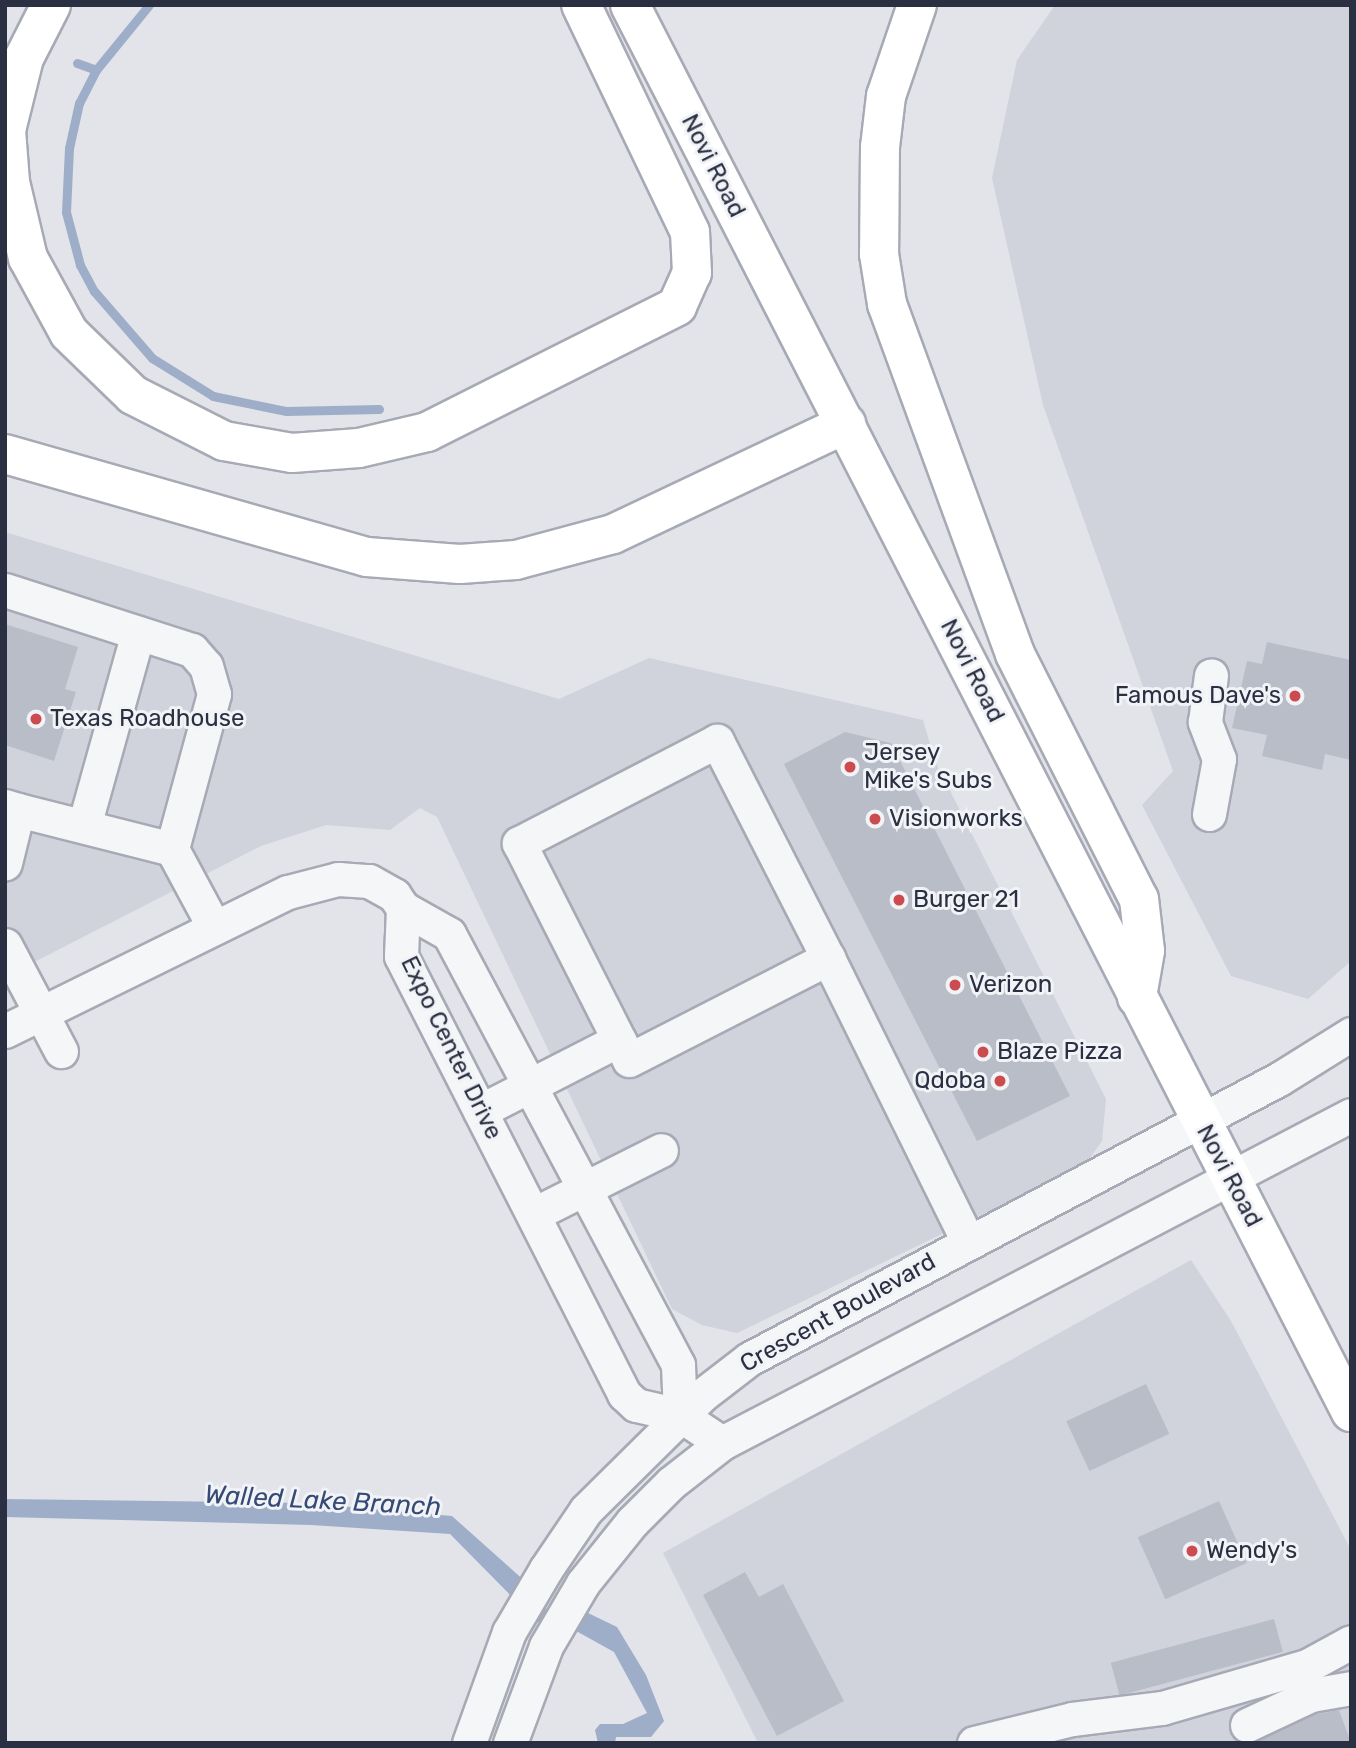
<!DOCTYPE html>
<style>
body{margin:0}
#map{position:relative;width:1356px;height:1748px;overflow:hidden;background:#e2e4ea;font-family:Rubik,sans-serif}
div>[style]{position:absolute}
.built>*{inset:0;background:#d0d3dc}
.water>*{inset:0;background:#9eaec9}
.stream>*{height:9px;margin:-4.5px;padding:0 4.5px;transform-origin:4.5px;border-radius:4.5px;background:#9eaec9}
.building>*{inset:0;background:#b9bdc7;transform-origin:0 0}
.roads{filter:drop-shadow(2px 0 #a7aab4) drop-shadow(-2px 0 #a7aab4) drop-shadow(0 2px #a7aab4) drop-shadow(0 -2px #a7aab4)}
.minor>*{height:33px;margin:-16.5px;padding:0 16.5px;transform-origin:16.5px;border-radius:16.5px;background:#f5f6f8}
.major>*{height:38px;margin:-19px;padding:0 19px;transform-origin:19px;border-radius:19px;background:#fff}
.highway>*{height:38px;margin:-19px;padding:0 19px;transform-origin:19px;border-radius:19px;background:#fff}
.dots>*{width:19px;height:19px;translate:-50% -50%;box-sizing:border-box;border:4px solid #f2f3f7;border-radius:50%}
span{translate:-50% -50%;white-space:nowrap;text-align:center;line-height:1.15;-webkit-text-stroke:6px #f2f3f7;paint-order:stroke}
.street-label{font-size:24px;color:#2a3042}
.poi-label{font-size:24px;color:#2a3042}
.right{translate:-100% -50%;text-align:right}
.left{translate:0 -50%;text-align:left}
.water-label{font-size:26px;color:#354a75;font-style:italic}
.frame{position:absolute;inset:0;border:7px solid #2a3042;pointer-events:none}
</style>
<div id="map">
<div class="built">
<i style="clip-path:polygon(1055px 5px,1351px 5px,1351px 961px,1308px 999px,1231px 976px,1142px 805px,1173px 771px,1043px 405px,992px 178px,1017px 60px)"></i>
<i style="clip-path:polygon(5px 532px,559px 699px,649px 658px,923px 720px,935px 761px,1106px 1099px,1102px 1141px,1085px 1165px,737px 1333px,702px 1325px,672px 1309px,437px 817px,420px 808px,390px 830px,326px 825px,261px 846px,5px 977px)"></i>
<i style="clip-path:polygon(1191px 1260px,1231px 1321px,1351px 1550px,1351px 1743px,758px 1743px,663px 1553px)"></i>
</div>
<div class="water">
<i style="clip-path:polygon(5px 1499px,305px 1503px,452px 1516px,527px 1583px,541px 1608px,588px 1613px,617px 1627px,646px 1675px,664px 1721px,651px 1737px,616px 1737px,615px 1743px,598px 1743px,595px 1730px,600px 1724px,623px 1724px,647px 1713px,614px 1652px,578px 1632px,537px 1622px,450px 1534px,311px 1525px,5px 1517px)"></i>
</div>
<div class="stream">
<i style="left:149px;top:5px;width:84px;rotate:129.2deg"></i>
<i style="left:96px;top:70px;width:37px;rotate:117deg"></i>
<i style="left:79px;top:103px;width:46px;rotate:102.5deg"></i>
<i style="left:69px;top:148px;width:64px;rotate:92.7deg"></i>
<i style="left:66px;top:212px;width:55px;rotate:75.2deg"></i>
<i style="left:80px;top:265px;width:30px;rotate:62deg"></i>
<i style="left:94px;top:291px;width:89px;rotate:49.1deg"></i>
<i style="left:152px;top:358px;width:72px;rotate:31.9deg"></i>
<i style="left:213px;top:396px;width:75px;rotate:11.6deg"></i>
<i style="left:286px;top:411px;width:93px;rotate:-1.2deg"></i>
<i style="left:77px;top:63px;width:20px;rotate:20deg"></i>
</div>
<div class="building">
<i style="clip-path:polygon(5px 624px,78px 647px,65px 689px,76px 692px,54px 761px,5px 745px)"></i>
<i style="clip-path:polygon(1267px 642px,1351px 660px,1351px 760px,1325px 754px,1322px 770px,1262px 756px,1267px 735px,1232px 728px,1247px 661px,1262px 664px)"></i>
<i style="clip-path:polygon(845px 732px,891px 743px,1070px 1096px,977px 1141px,784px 764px)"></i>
<i style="left:1146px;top:1384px;width:55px;height:88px;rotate:65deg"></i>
<i style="left:1219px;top:1501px;width:68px;height:89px;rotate:66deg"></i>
<i style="clip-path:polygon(745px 1572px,759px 1597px,783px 1584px,844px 1701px,777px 1736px,703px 1595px)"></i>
<i style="left:1274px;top:1619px;width:34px;height:169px;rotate:75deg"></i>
<i style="clip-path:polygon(1339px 1710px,1351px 1743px,1254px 1743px,1317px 1714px)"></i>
</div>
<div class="roads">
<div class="minor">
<i style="left:5px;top:590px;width:196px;rotate:17.8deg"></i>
<i style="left:192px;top:650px;width:21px;rotate:49deg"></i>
<i style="left:206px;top:666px;width:29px;rotate:74deg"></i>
<i style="left:214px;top:694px;width:161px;rotate:105.2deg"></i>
<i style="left:172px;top:849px;width:86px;rotate:61.7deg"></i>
<i style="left:5px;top:806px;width:14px;rotate:17deg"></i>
<i style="left:18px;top:810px;width:55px;rotate:103.8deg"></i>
<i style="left:18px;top:810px;width:159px;rotate:14.2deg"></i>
<i style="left:1209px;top:814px;width:56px;rotate:-79.7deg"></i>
<i style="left:1219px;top:759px;width:40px;rotate:-111deg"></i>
<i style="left:1205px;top:722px;width:47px;rotate:-82.7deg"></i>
<i style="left:84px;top:826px;width:200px;rotate:-74.4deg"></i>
<i style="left:403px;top:908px;width:48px;rotate:92.4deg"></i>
<i style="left:401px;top:956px;width:492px;rotate:63deg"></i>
<i style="left:624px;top:1394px;width:16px;rotate:43deg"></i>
<i style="left:636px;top:1405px;width:45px;rotate:12.8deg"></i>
<i style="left:680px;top:1415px;width:50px;rotate:33.7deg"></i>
<i style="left:5px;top:945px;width:120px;rotate:62.2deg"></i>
<i style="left:828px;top:958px;width:316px;rotate:63.7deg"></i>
<i style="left:5px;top:1031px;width:315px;rotate:-26.2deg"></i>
<i style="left:288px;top:892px;width:52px;rotate:-14.6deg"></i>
<i style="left:338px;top:879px;width:31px;rotate:4deg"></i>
<i style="left:369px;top:881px;width:29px;rotate:29deg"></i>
<i style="left:394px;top:895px;width:16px;rotate:55deg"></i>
<i style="left:403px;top:908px;width:53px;rotate:29.5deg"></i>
<i style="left:449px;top:934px;width:488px;rotate:62deg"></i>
<i style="left:678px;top:1365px;width:50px;rotate:87.7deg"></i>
<i style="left:480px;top:1111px;width:156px;rotate:-27.1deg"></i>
<i style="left:619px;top:1040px;width:22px;rotate:63deg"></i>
<i style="left:629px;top:1060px;width:224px;rotate:-27.1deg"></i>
<i style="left:828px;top:958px;width:244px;rotate:-117.1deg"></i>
<i style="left:717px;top:741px;width:223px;rotate:152.7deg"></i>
<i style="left:519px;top:843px;width:221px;rotate:63.1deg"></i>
<i style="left:534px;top:1214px;width:142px;rotate:-26.7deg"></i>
<i style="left:1247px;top:1725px;width:71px;rotate:-25.1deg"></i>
<i style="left:1311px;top:1695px;width:41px;rotate:-9.9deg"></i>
<i style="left:469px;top:1743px;width:118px;rotate:-70.2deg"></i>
<i style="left:509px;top:1632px;width:73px;rotate:-59.6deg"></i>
<i style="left:546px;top:1569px;width:71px;rotate:-55.9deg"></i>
<i style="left:586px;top:1510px;width:162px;rotate:-44.7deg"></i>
<i style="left:701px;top:1396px;width:61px;rotate:-37.6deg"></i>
<i style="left:749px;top:1359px;width:599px;rotate:-27.85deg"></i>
<i style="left:1279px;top:1079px;width:85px;rotate:-32deg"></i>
<i style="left:510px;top:1743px;width:103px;rotate:-69.6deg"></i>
<i style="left:546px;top:1646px;width:73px;rotate:-59.6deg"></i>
<i style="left:583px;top:1583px;width:78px;rotate:-51.2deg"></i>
<i style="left:632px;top:1522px;width:55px;rotate:-45deg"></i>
<i style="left:671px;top:1483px;width:65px;rotate:-38.1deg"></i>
<i style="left:722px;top:1443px;width:709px;rotate:-27.54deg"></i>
<i style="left:974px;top:1743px;width:101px;rotate:-13.8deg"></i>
<i style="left:1072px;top:1719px;width:91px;rotate:-7deg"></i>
<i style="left:1162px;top:1708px;width:151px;rotate:-16.2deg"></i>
<i style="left:1307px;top:1666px;width:50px;rotate:-28.6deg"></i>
</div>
<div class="major">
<i style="left:630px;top:5px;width:1581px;rotate:62.87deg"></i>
</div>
<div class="highway">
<i style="left:51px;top:5px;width:59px;rotate:117deg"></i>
<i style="left:24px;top:58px;width:74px;rotate:104deg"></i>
<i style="left:6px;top:130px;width:52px;rotate:85.6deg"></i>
<i style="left:10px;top:182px;width:78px;rotate:76.7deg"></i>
<i style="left:28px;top:258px;width:85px;rotate:61.3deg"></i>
<i style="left:69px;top:333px;width:89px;rotate:44.1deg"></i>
<i style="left:133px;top:395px;width:102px;rotate:26.8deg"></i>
<i style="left:224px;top:441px;width:69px;rotate:10deg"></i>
<i style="left:292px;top:453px;width:67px;rotate:-4.3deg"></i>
<i style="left:359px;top:448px;width:70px;rotate:-13.2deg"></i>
<i style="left:427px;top:432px;width:280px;rotate:-26.7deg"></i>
<i style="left:677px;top:306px;width:36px;rotate:-66deg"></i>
<i style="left:692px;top:273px;width:41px;rotate:-92.8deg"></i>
<i style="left:690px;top:232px;width:252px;rotate:-115.6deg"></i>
<i style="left:917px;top:5px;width:96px;rotate:108.8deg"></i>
<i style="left:886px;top:96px;width:51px;rotate:96.7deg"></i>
<i style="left:880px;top:147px;width:107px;rotate:90.5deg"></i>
<i style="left:879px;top:254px;width:51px;rotate:80.9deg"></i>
<i style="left:887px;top:304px;width:373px;rotate:69.9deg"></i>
<i style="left:1015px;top:654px;width:275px;rotate:63.2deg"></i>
<i style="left:1139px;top:899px;width:52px;rotate:83.4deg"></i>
<i style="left:1145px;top:951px;width:47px;rotate:99.9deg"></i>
<i style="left:5px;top:454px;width:376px;rotate:15.9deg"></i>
<i style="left:367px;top:557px;width:93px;rotate:4.3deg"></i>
<i style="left:460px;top:564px;width:56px;rotate:-4.1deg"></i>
<i style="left:516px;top:560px;width:100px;rotate:-15deg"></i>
<i style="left:613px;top:534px;width:258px;rotate:-25.3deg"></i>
</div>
</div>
<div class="dots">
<i style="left:1295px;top:696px;background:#cb4b4f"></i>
<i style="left:36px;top:719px;background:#cb4b4f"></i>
<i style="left:850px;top:767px;background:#cb4b4f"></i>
<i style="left:875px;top:819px;background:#cb4b4f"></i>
<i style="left:899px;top:900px;background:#cb4b4f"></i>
<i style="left:955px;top:985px;background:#cb4b4f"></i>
<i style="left:983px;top:1052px;background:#cb4b4f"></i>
<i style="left:1000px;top:1081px;background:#cb4b4f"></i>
<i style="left:1192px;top:1551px;background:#cb4b4f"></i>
</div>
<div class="street-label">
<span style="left:713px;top:166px;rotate:63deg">Novi Road</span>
<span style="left:972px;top:671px;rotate:63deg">Novi Road</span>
<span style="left:451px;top:1048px;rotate:64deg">Expo Center Drive</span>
<span style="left:1229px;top:1176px;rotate:62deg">Novi Road</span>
<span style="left:838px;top:1313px;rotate:-29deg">Crescent Boulevard</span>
</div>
<div class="poi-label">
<span class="right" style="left:1281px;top:696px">Famous Dave's</span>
<span class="left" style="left:50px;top:719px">Texas Roadhouse</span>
<span class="left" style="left:864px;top:767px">Jersey<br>Mike's Subs</span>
<span class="left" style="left:889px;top:819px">Visionworks</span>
<span class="left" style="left:913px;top:900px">Burger 21</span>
<span class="left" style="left:969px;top:985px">Verizon</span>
<span class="left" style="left:997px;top:1052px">Blaze Pizza</span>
<span class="right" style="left:986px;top:1081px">Qdoba</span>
<span class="left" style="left:1206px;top:1551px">Wendy's</span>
</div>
<div class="water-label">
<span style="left:323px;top:1501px;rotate:3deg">Walled Lake Branch</span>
</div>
<div class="frame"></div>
</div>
